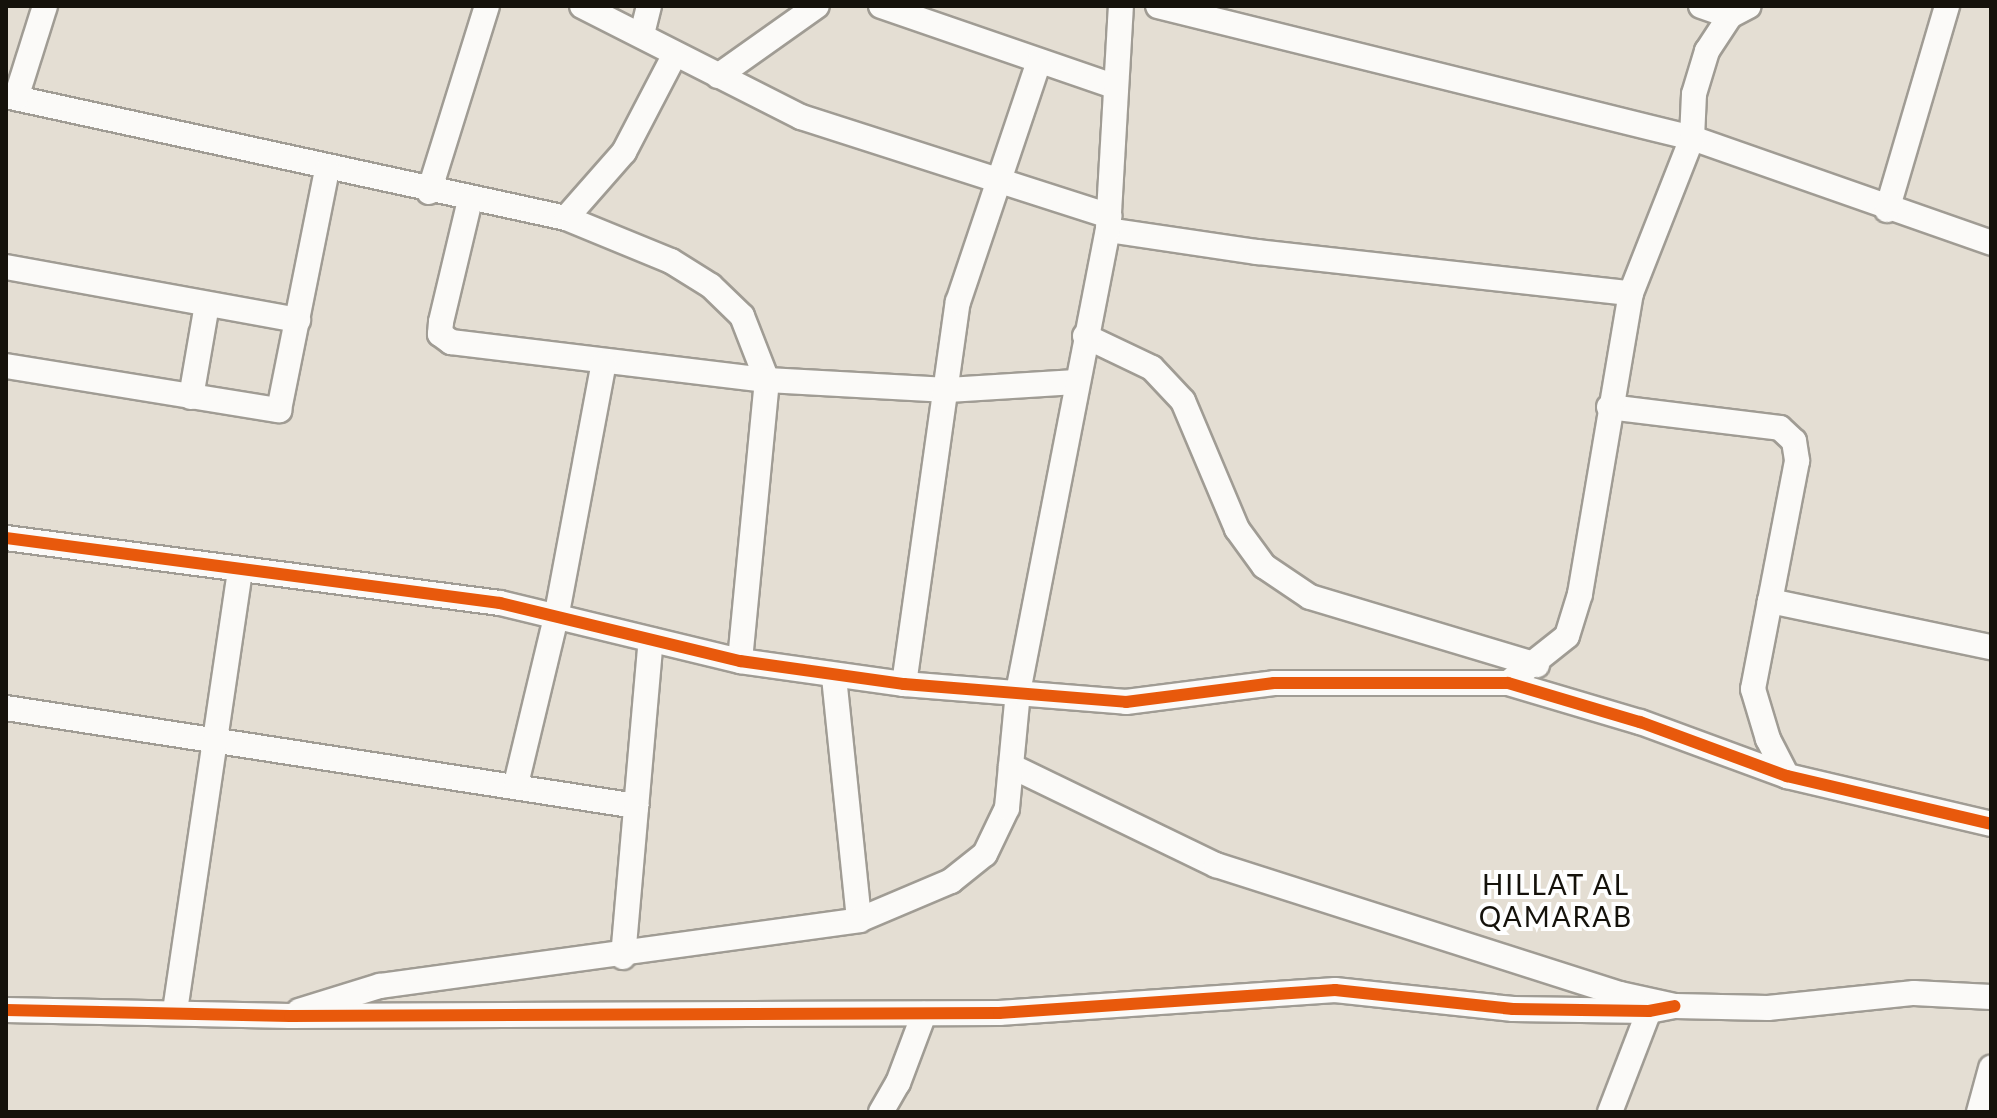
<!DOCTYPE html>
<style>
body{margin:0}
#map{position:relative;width:1997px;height:1118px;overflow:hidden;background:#e4ded3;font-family:Lato,sans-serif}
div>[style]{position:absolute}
.roads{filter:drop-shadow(2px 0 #a09c94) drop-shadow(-2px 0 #a09c94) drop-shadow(0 2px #a09c94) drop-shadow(0 -2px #a09c94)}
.street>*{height:24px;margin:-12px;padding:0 12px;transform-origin:12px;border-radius:12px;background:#fbfaf8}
.cycleway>*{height:12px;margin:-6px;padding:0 6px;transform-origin:6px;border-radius:6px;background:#e8590c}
span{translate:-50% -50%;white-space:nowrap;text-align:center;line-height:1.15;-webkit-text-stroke:8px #fff;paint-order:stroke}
.quarter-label{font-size:28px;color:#15120b;letter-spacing:2px}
.frame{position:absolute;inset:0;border:8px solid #15120b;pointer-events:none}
</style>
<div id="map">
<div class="roads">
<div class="street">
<i style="left:582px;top:6px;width:246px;rotate:26.9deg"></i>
<i style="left:801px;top:117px;width:324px;rotate:17.8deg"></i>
<i style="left:881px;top:6px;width:245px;rotate:19deg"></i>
<i style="left:1158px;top:6px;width:550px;rotate:13.88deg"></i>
<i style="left:1692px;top:138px;width:317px;rotate:19.3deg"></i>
<i style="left:1701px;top:6px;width:31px;rotate:19deg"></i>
<i style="left:642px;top:34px;width:29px;rotate:-76deg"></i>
<i style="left:718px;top:76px;width:121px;rotate:-35.3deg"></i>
<i style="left:6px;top:96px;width:573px;rotate:12.29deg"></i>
<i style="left:566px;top:218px;width:113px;rotate:22.3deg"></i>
<i style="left:671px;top:261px;width:47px;rotate:32deg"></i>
<i style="left:711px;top:286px;width:43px;rotate:44.1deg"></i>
<i style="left:742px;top:316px;width:69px;rotate:68.7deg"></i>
<i style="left:767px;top:380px;width:282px;rotate:95.5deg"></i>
<i style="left:16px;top:98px;width:96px;rotate:-72.5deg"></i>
<i style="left:429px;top:192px;width:195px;rotate:-72.7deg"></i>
<i style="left:470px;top:200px;width:125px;rotate:103.4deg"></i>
<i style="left:441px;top:322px;width:12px;rotate:95deg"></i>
<i style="left:440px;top:334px;width:14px;rotate:36deg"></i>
<i style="left:451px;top:342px;width:318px;rotate:6.9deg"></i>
<i style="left:767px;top:380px;width:181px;rotate:3.2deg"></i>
<i style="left:948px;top:390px;width:128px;rotate:-3.6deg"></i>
<i style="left:1887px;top:210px;width:213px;rotate:-73.6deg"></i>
<i style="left:566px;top:218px;width:88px;rotate:-48.7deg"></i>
<i style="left:624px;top:152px;width:110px;rotate:-62.5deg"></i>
<i style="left:1108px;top:230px;width:151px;rotate:8.4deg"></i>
<i style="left:1257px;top:252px;width:376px;rotate:6.3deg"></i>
<i style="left:6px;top:267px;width:297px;rotate:10.3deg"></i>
<i style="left:1085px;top:336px;width:74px;rotate:25.5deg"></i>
<i style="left:1152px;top:368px;width:45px;rotate:46.8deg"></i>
<i style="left:1183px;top:401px;width:139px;rotate:67.1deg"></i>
<i style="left:1237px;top:529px;width:46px;rotate:53.9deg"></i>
<i style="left:1264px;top:566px;width:55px;rotate:34deg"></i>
<i style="left:1310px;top:597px;width:237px;rotate:16.7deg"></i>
<i style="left:6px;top:366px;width:277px;rotate:9.2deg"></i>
<i style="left:279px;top:410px;width:245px;rotate:-78.7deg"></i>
<i style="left:191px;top:397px;width:94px;rotate:-80.2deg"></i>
<i style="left:1609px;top:407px;width:172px;rotate:7deg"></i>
<i style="left:1780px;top:428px;width:19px;rotate:43deg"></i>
<i style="left:1794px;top:441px;width:20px;rotate:81deg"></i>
<i style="left:1797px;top:461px;width:143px;rotate:100.9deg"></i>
<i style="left:6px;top:538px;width:498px;rotate:7.5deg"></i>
<i style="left:500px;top:603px;width:247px;rotate:13.6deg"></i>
<i style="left:740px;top:661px;width:166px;rotate:8deg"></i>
<i style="left:904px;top:684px;width:223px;rotate:4.6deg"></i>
<i style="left:1126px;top:702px;width:149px;rotate:-7.3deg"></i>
<i style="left:1274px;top:683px;width:234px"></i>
<i style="left:1508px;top:683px;width:138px;rotate:16.5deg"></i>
<i style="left:1640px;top:722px;width:157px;rotate:20.2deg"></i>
<i style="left:1787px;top:776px;width:210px;rotate:13.2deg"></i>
<i style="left:834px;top:677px;width:244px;rotate:84.1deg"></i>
<i style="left:1508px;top:683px;width:75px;rotate:-38.5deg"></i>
<i style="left:1567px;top:636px;width:44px;rotate:-72.8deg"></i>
<i style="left:1580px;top:594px;width:305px;rotate:-80.4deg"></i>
<i style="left:1631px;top:293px;width:167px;rotate:-68.5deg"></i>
<i style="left:1692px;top:138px;width:44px;rotate:-87.4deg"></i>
<i style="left:1694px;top:94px;width:45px;rotate:-73.2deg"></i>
<i style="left:1707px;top:51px;width:42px;rotate:-56.7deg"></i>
<i style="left:1730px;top:16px;width:21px;rotate:-28deg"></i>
<i style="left:904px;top:684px;width:386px;rotate:-82deg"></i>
<i style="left:958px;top:302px;width:254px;rotate:-71.4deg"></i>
<i style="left:6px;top:708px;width:638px;rotate:8.84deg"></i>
<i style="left:1011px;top:766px;width:228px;rotate:25.8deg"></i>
<i style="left:1216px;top:865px;width:424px;rotate:17.7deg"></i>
<i style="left:1620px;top:994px;width:56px;rotate:12.3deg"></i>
<i style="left:1675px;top:1006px;width:93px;rotate:1.2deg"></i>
<i style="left:1768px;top:1008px;width:147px;rotate:-5.9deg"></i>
<i style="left:1914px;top:993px;width:77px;rotate:3deg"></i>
<i style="left:1787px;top:776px;width:42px;rotate:-117.2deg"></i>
<i style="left:1768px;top:739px;width:52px;rotate:-106.7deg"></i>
<i style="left:1753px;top:689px;width:90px;rotate:-79.1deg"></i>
<i style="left:1770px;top:601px;width:226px;rotate:11.8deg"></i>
<i style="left:516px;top:784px;width:176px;rotate:-76.5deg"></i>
<i style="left:557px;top:613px;width:254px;rotate:-79.4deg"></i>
<i style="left:623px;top:957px;width:318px;rotate:-85deg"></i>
<i style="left:6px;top:1010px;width:284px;rotate:1.2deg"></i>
<i style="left:290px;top:1016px;width:709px;rotate:-0.24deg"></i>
<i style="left:999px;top:1013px;width:337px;rotate:-3.9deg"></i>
<i style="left:1335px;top:990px;width:179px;rotate:6.1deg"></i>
<i style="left:1513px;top:1009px;width:136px;rotate:0.8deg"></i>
<i style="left:1649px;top:1011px;width:26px;rotate:-11deg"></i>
<i style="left:175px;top:1011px;width:446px;rotate:-81.6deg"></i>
<i style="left:299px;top:1011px;width:85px;rotate:-17.2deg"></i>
<i style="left:380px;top:986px;width:484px;rotate:-7.8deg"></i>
<i style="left:859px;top:920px;width:100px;rotate:-23deg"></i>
<i style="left:951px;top:881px;width:43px;rotate:-38.5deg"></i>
<i style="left:985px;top:854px;width:51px;rotate:-64.4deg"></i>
<i style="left:1007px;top:808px;width:117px;rotate:-84.6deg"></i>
<i style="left:1018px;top:692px;width:471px;rotate:-79deg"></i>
<i style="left:1108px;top:230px;width:224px;rotate:-86.7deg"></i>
<i style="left:881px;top:1112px;width:34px;rotate:-60deg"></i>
<i style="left:898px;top:1083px;width:74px;rotate:-69.4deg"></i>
<i style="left:1610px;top:1112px;width:108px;rotate:-68.9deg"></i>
<i style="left:1979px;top:1112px;width:46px;rotate:-74.7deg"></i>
</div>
</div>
<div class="cycleway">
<i style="left:6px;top:538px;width:498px;rotate:7.5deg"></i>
<i style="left:500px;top:603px;width:247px;rotate:13.6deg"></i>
<i style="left:740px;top:661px;width:166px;rotate:8deg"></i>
<i style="left:904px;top:684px;width:223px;rotate:4.6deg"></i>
<i style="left:1126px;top:702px;width:149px;rotate:-7.3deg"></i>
<i style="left:1274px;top:683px;width:234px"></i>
<i style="left:1508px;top:683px;width:138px;rotate:16.5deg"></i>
<i style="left:1640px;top:722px;width:157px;rotate:20.2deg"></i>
<i style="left:1787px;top:776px;width:210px;rotate:13.2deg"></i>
<i style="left:6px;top:1010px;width:284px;rotate:1.2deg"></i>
<i style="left:290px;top:1016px;width:709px;rotate:-0.24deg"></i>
<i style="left:999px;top:1013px;width:337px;rotate:-3.9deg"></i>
<i style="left:1335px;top:990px;width:179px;rotate:6.1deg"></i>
<i style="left:1513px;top:1009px;width:136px;rotate:0.8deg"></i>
<i style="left:1649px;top:1011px;width:26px;rotate:-11deg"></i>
</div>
<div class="quarter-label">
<span style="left:1556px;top:900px">HILLAT AL<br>QAMARAB</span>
</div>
<div class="frame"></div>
</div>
